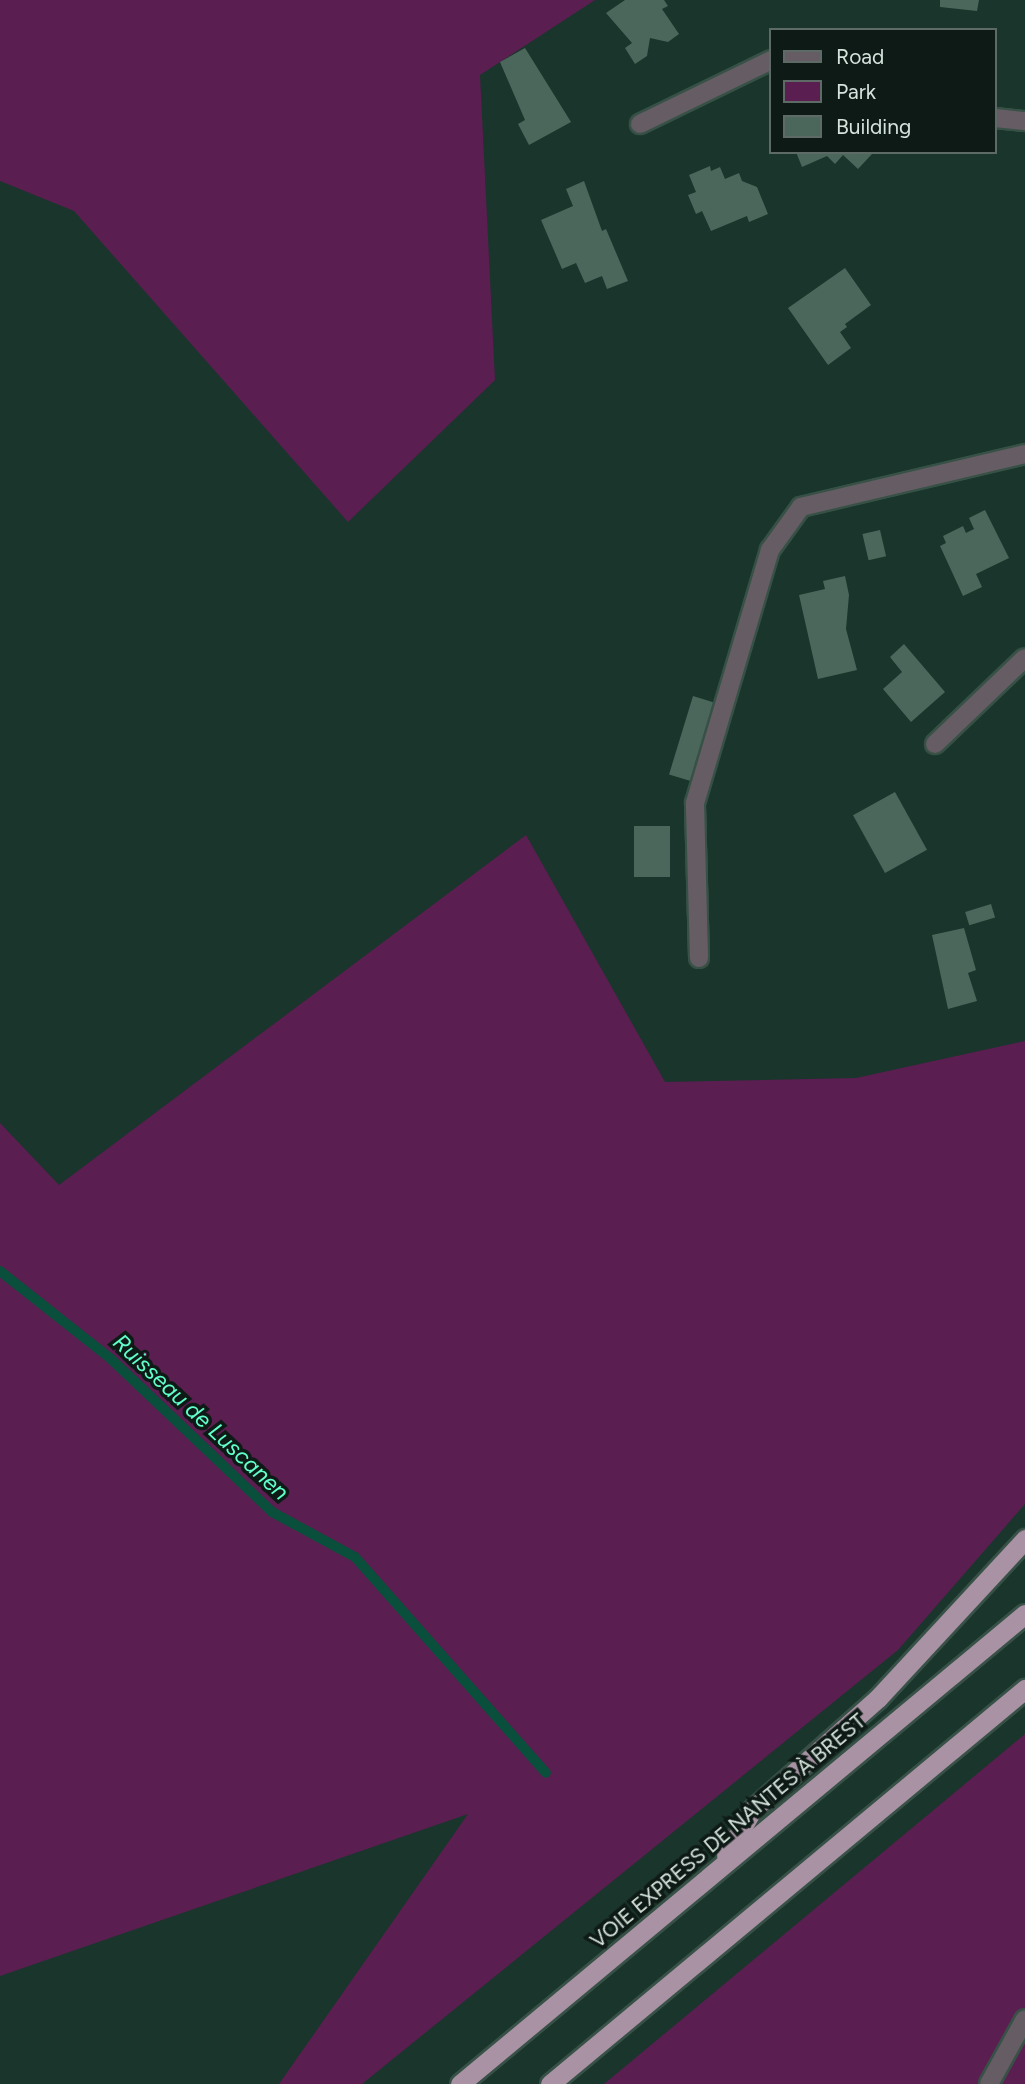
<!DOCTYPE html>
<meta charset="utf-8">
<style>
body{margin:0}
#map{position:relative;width:1025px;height:2084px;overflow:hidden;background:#1a352b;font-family:Figtree,sans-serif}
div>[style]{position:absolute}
.green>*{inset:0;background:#5a1e51}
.stream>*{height:10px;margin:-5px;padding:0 5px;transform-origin:5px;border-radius:5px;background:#0a4f3b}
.building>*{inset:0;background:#4b675c;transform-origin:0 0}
.roads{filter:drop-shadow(2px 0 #385147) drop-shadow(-2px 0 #385147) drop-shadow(0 2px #385147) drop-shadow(0 -2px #385147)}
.minor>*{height:18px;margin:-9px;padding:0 9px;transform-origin:9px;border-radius:9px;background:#665d64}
.tertiary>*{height:18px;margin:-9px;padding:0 9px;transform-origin:9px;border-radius:9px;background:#665d64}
.trunk>*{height:19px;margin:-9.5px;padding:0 9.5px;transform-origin:9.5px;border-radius:9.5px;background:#a892a3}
span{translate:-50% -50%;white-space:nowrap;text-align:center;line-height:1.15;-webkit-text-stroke:7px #0e1a15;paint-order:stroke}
.street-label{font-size:21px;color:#d4e3dc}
.water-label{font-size:23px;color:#61fecb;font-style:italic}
.legend{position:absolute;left:769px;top:28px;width:228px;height:126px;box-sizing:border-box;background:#0e1a15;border:2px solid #5d6a65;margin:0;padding:9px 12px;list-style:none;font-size:21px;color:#d4e3dc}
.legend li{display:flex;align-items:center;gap:14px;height:35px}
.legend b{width:35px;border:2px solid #5d6a65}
</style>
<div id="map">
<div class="green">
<i style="clip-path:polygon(0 0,595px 0,480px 75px,495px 380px,348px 522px,74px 211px,0 181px)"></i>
<i style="clip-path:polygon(526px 835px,665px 1082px,856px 1078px,1025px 1041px,1025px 1504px,898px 1650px,362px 2084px,279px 2084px,468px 1814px,0 1976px,0 1123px,59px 1185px)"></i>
<i style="clip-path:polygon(1025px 1734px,1025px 2084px,604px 2084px)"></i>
</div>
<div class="stream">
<i style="left:0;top:1271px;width:142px;rotate:38.4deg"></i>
<i style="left:111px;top:1359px;width:222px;rotate:43.5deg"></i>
<i style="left:272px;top:1512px;width:94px;rotate:28.5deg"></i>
<i style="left:355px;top:1557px;width:288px;rotate:48.5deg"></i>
</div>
<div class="building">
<i style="clip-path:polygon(625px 0,664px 0,668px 6px,662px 9px,679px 34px,668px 42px,650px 38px,647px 56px,635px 64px,625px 48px,632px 43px,606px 13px)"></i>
<i style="clip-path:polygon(940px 0,979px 0,977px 11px,940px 7px)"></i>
<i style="clip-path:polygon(525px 48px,571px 122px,529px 145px,518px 124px,525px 120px,500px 62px)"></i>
<i style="clip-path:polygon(796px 152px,871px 152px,872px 154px,858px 169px,843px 155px,835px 164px,827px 156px,802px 167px)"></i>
<i style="clip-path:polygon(710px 166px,711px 171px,720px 167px,725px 179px,739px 173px,742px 181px,757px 187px,768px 214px,749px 222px,747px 216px,711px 231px,702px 211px,696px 214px,688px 195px,696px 192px,689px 175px)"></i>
<i style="clip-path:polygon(584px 181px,602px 231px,606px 229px,628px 281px,607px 289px,602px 276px,585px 283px,576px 263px,562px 269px,541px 220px,573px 206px,566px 189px)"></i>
<i style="clip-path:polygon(845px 268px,871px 305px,845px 324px,847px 327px,840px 332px,851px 348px,828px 365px,788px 308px)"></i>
<i style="clip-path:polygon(985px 510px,1009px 558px,976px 574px,982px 587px,963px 596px,940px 546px,946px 543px,943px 536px,963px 526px,966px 533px,974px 529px,969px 518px)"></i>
<i style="left:880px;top:530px;width:27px;height:18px;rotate:77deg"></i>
<i style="clip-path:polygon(845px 576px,849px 595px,846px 629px,857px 670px,818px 679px,799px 595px,825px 589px,823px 581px)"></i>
<i style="clip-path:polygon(904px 644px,945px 692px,911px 722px,883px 689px,902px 672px,890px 657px)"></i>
<i style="left:693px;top:696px;width:27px;height:82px;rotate:17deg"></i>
<i style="left:895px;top:792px;width:66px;height:48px;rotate:61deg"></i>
<i style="left:634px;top:826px;width:36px;height:51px"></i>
<i style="left:991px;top:904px;width:14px;height:27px;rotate:73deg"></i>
<i style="clip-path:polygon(964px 928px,976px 970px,968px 973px,977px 1001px,948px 1009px,932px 935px)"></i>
</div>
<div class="roads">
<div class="minor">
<i style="left:995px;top:118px;width:30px;rotate:6deg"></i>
<i style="left:640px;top:124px;width:146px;rotate:-26deg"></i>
<i style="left:935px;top:744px;width:124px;rotate:-43.7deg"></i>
<i style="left:699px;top:958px;width:155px;rotate:-91.5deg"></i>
<i style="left:695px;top:803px;width:264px;rotate:-73.5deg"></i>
<i style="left:770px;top:550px;width:53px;rotate:-54.2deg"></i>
<i style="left:801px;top:507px;width:230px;rotate:-13.3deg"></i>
</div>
<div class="tertiary">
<i style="left:989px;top:2084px;width:74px;rotate:-61deg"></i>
</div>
<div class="trunk">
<i style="left:726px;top:1855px;width:53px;rotate:-59.6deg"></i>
<i style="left:753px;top:1809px;width:167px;rotate:-41.6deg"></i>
<i style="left:878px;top:1698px;width:217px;rotate:-47.2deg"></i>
<i style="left:460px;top:2084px;width:735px;rotate:-39.76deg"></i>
<i style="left:550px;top:2084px;width:618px;rotate:-39.75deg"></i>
</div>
</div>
<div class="street-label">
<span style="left:728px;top:1831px;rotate:-40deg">VOIE EXPRESS DE NANTES À BREST</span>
</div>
<div class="water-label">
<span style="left:201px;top:1417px;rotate:43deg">Ruisseau de Luscanen</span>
</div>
<ul class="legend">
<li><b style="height:9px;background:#665d64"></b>Road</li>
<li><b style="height:19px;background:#5a1e51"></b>Park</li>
<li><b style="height:19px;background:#4b675c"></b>Building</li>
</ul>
</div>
